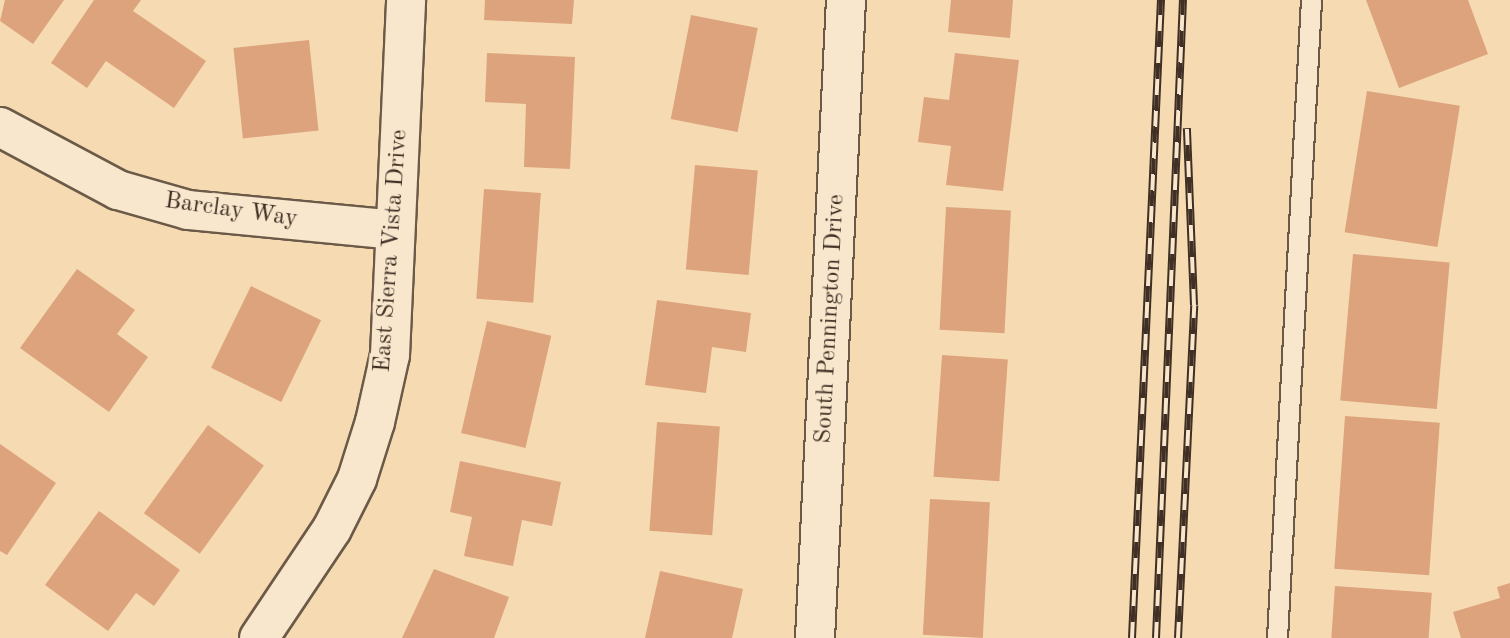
<!DOCTYPE html>
<style>
body{margin:0}
#map{position:relative;width:1510px;height:638px;overflow:hidden;background:#f5dab2;font-family:"Old Standard TT",serif}
div>[style]{position:absolute}
.building>*{inset:0;background:#dda37d;transform-origin:0 0}
.roads{filter:drop-shadow(2px 0 #6c5a48) drop-shadow(-2px 0 #6c5a48) drop-shadow(0 2px #6c5a48) drop-shadow(0 -2px #6c5a48)}
.service>*{height:19px;margin:-9.5px;padding:0 9.5px;transform-origin:9.5px;border-radius:9.5px;background:#f8e7cd}
.minor>*{height:38px;margin:-19px;padding:0 19px;transform-origin:19px;border-radius:19px;background:#f8e7cd}
.rail>*{height:8px;margin-top:-4px;transform-origin:0;background:repeating-linear-gradient(90deg,#f8e7cd 0 16px,#3f2f24 0 32px);box-sizing:border-box;border-block:2px solid #3f2f24}
span{translate:-50% -50%;white-space:nowrap;text-align:center;line-height:1.15;-webkit-text-stroke:7px #f8e7cd;paint-order:stroke}
.street-label{font-size:24px;color:#3f2f24}
</style>
<div id="map">
<div class="building">
<i style="clip-path:polygon(5px 0,64px 0,33px 44px,0 21px)"></i>
<i style="clip-path:polygon(94px 0,141px 0,133px 11px,206px 61px,174px 108px,106px 61px,87px 88px,51px 63px)"></i>
<i style="clip-path:polygon(485px 0,574px 0,572px 24px,484px 20px)"></i>
<i style="clip-path:polygon(951px 0,1013px 0,1010px 38px,948px 32px)"></i>
<i style="clip-path:polygon(1366px 0,1468px 0,1488px 54px,1399px 88px)"></i>
<i style="left:691px;top:15px;width:68px;height:106px;rotate:11deg"></i>
<i style="left:309px;top:40px;width:91px;height:76px;rotate:84deg"></i>
<i style="clip-path:polygon(487px 53px,575px 57px,570px 169px,524px 167px,526px 104px,485px 102px)"></i>
<i style="clip-path:polygon(955px 53px,1019px 60px,1003px 191px,946px 185px,951px 146px,918px 142px,924px 97px,949px 100px)"></i>
<i style="left:1367px;top:91px;width:94px;height:143px;rotate:9deg"></i>
<i style="left:695px;top:165px;width:63px;height:105px;rotate:5deg"></i>
<i style="left:484px;top:189px;width:57px;height:110px;rotate:4deg"></i>
<i style="left:946px;top:207px;width:65px;height:123px;rotate:3deg"></i>
<i style="left:1353px;top:254px;width:97px;height:147px;rotate:5deg"></i>
<i style="clip-path:polygon(77px 269px,135px 310px,117px 334px,148px 357px,109px 412px,20px 348px)"></i>
<i style="left:251px;top:286px;width:78px;height:91px;rotate:26deg"></i>
<i style="clip-path:polygon(657px 300px,751px 313px,746px 352px,712px 347px,706px 393px,645px 385px)"></i>
<i style="left:487px;top:321px;width:66px;height:115px;rotate:13deg"></i>
<i style="left:942px;top:355px;width:66px;height:122px;rotate:4deg"></i>
<i style="left:1345px;top:416px;width:95px;height:153px;rotate:4deg"></i>
<i style="left:657px;top:422px;width:63px;height:109px;rotate:4deg"></i>
<i style="left:208px;top:425px;width:69px;height:109px;rotate:36deg"></i>
<i style="clip-path:polygon(0 444px,56px 483px,7px 555px,0 551px)"></i>
<i style="clip-path:polygon(460px 461px,561px 482px,552px 526px,522px 520px,513px 566px,464px 556px,472px 517px,450px 512px)"></i>
<i style="left:930px;top:499px;width:60px;height:136px;rotate:3deg"></i>
<i style="clip-path:polygon(99px 511px,180px 570px,154px 606px,136px 593px,108px 631px,45px 585px)"></i>
<i style="clip-path:polygon(434px 569px,509px 597px,494px 638px,402px 638px)"></i>
<i style="clip-path:polygon(660px 571px,743px 589px,732px 638px,645px 638px)"></i>
<i style="clip-path:polygon(1510px 583px,1510px 638px,1461px 638px,1453px 612px,1500px 598px,1497px 587px)"></i>
<i style="left:1335px;top:586px;width:97px;height:52px;rotate:4deg"></i>
</div>
<div class="roads">
<div class="service">
<i style="left:1277px;top:638px;width:639px;rotate:-86.95deg"></i>
</div>
<div class="minor">
<i style="left:0;top:127px;width:134px;rotate:28.1deg"></i>
<i style="left:118px;top:190px;width:73px;rotate:15.9deg"></i>
<i style="left:188px;top:210px;width:208px;rotate:5.5deg"></i>
<i style="left:259px;top:638px;width:131px;rotate:-56.2deg"></i>
<i style="left:332px;top:529px;width:56px;rotate:-63.4deg"></i>
<i style="left:357px;top:479px;width:60px;rotate:-72.5deg"></i>
<i style="left:375px;top:422px;width:69px;rotate:-77.4deg"></i>
<i style="left:390px;top:355px;width:355px;rotate:-87.4deg"></i>
<i style="left:815px;top:638px;width:639px;rotate:-87.22deg"></i>
</div>
</div>
<div class="rail">
<i style="left:1132px;top:638px;width:639px;rotate:-87.4deg"></i>
<i style="left:1156px;top:638px;width:639px;rotate:-87.58deg"></i>
<i style="left:1178px;top:638px;width:333px;rotate:-87.2deg"></i>
<i style="left:1194px;top:305px;width:177px;rotate:-92.3deg"></i>
</div>
<div class="street-label">
<span style="left:231px;top:211px;rotate:8deg">Barclay Way</span>
<span style="left:392px;top:251px;rotate:-86deg">East Sierra Vista Drive</span>
<span style="left:831px;top:319px;rotate:-87deg">South Pennington Drive</span>
</div>
</div>
